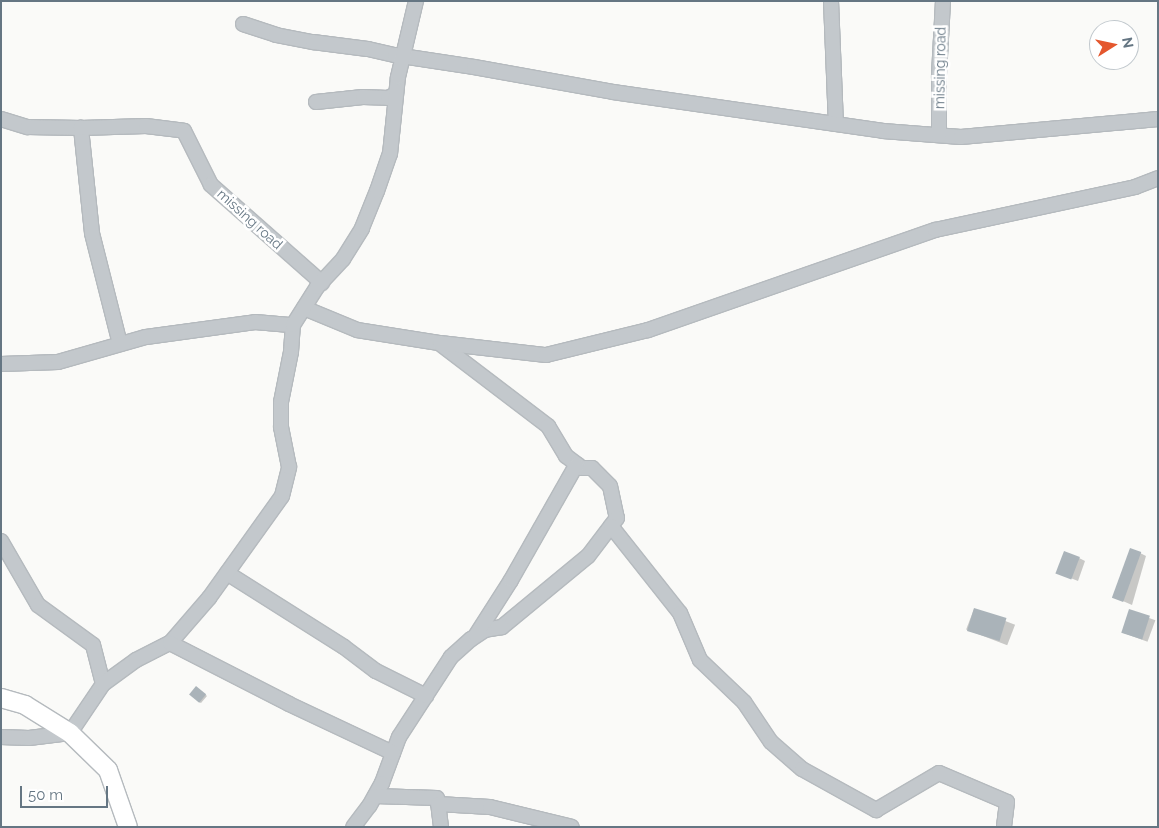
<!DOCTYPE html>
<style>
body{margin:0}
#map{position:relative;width:1159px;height:828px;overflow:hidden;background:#fafaf8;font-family:Raleway,sans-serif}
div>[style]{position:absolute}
.shadow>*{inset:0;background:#0003;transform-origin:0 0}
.building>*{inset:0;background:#aab3b9;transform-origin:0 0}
.roads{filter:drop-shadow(1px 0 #b5babe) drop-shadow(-1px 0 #b5babe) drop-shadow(0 1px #b5babe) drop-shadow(0 -1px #b5babe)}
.minor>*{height:14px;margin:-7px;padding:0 7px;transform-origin:7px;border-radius:7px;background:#c3c8cc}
.major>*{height:18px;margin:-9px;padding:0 9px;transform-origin:9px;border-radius:9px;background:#fff}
span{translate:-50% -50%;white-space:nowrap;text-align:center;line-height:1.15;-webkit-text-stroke:5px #fff;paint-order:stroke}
.street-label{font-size:14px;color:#657683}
.frame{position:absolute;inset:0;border:2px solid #657683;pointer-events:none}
.north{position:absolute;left:1089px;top:20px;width:50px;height:50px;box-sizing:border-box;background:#fff;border:1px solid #c1c8cd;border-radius:50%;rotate:80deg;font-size:14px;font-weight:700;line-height:20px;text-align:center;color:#657683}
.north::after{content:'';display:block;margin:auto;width:18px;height:22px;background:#e4572e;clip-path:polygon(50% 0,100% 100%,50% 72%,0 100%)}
.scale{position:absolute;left:20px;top:786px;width:88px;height:22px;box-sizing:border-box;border:2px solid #657683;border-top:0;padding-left:6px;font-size:15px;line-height:18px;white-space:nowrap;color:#657683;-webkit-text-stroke:4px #fff;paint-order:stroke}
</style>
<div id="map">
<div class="shadow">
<i style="clip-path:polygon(1140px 553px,1146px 556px,1132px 605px,1116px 598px)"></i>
<i style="clip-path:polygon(1079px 558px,1085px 561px,1078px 581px,1058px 573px)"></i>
<i style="left:974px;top:609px;width:44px;height:22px;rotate:21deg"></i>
<i style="left:1130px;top:611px;width:27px;height:23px;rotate:20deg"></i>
<i style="clip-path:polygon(199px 689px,207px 696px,201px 703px,199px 702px)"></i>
</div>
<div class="building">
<i style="left:1130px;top:548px;width:12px;height:53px;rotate:20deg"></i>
<i style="left:1064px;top:551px;width:17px;height:24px;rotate:21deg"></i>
<i style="left:974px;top:608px;width:34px;height:24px;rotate:17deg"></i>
<i style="left:1129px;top:609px;width:22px;height:25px;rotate:18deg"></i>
<i style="left:196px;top:686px;width:13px;height:11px;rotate:39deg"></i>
</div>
<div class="roads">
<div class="minor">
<i style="left:831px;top:1px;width:123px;rotate:87.7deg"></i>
<i style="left:243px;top:24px;width:35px;rotate:18deg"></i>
<i style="left:276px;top:35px;width:38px;rotate:11deg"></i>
<i style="left:313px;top:42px;width:55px;rotate:7.3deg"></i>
<i style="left:368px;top:49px;width:28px;rotate:13deg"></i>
<i style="left:395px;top:55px;width:80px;rotate:8.6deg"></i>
<i style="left:474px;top:67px;width:141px;rotate:10.2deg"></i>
<i style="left:613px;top:92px;width:273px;rotate:8.2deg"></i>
<i style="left:883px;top:131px;width:78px;rotate:4.4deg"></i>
<i style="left:961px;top:137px;width:198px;rotate:-5.2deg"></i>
<i style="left:316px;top:102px;width:47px;rotate:-6.1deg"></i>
<i style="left:363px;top:97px;width:25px;rotate:2deg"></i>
<i style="left:388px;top:98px;width:9px;rotate:-27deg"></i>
<i style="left:1px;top:119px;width:28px;rotate:17deg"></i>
<i style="left:28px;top:127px;width:53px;rotate:1.1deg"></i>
<i style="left:939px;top:135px;width:60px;rotate:-90deg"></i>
<i style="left:939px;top:75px;width:74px;rotate:-86.9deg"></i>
<i style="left:304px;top:308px;width:57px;rotate:22.5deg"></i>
<i style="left:357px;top:330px;width:83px;rotate:9deg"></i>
<i style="left:439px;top:343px;width:137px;rotate:37.3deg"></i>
<i style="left:548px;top:426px;width:35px;rotate:59deg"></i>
<i style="left:566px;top:456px;width:20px;rotate:37deg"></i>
<i style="left:582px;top:468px;width:10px"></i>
<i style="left:592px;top:468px;width:25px;rotate:45deg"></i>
<i style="left:610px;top:486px;width:33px;rotate:78deg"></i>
<i style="left:617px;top:518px;width:48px;rotate:127.3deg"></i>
<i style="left:588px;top:556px;width:112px;rotate:140.5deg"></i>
<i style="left:502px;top:627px;width:17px;rotate:170deg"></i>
<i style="left:485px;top:630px;width:17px;rotate:147deg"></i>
<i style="left:471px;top:639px;width:27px;rotate:138deg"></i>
<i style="left:451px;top:657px;width:95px;rotate:123deg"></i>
<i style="left:399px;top:737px;width:49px;rotate:110.3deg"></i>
<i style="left:382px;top:783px;width:26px;rotate:119deg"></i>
<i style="left:369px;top:806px;width:26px;rotate:127deg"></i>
<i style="left:440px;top:343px;width:107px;rotate:6.5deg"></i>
<i style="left:546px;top:355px;width:105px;rotate:-13.8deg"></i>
<i style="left:648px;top:330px;width:304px;rotate:-19.2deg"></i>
<i style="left:935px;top:230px;width:205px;rotate:-12.1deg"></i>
<i style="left:1135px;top:187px;width:25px;rotate:-21deg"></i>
<i style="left:120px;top:344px;width:114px;rotate:-104.2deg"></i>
<i style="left:92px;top:233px;width:106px;rotate:-96deg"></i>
<i style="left:81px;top:128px;width:65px;rotate:-1.8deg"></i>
<i style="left:146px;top:126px;width:38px;rotate:7deg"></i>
<i style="left:184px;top:131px;width:60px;rotate:63.4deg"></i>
<i style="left:211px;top:185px;width:148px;rotate:41.4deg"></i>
<i style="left:1px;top:364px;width:57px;rotate:-2deg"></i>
<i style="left:58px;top:362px;width:91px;rotate:-15.9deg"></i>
<i style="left:146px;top:337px;width:110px;rotate:-7.8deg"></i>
<i style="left:255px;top:322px;width:38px;rotate:5deg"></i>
<i style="left:611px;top:526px;width:111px;rotate:51.6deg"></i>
<i style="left:680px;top:613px;width:51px;rotate:66.9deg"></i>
<i style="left:700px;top:660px;width:61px;rotate:43.7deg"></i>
<i style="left:744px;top:702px;width:48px;rotate:56deg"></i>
<i style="left:771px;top:742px;width:41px;rotate:41.1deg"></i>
<i style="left:802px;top:769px;width:85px;rotate:29deg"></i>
<i style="left:876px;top:810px;width:73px;rotate:-30.4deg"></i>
<i style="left:939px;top:773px;width:74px;rotate:23.1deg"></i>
<i style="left:1007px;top:802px;width:25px;rotate:97deg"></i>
<i style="left:1px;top:541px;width:74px;rotate:60deg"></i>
<i style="left:38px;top:605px;width:68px;rotate:36deg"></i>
<i style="left:93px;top:645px;width:40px;rotate:75.6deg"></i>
<i style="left:227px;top:573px;width:138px;rotate:32.3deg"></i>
<i style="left:344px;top:647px;width:40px;rotate:37deg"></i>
<i style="left:376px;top:671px;width:56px;rotate:26.6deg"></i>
<i style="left:476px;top:635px;width:65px;rotate:-57.5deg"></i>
<i style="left:511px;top:580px;width:133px;rotate:-60.4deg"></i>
<i style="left:170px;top:643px;width:60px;rotate:-49.1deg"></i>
<i style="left:209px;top:598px;width:125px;rotate:-54.4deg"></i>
<i style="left:282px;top:496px;width:30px;rotate:-76deg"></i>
<i style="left:289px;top:467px;width:41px;rotate:-101.3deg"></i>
<i style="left:281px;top:427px;width:25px;rotate:-90deg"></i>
<i style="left:281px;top:402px;width:51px;rotate:-78.7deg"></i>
<i style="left:291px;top:352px;width:27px;rotate:-86deg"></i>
<i style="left:293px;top:325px;width:45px;rotate:-57.7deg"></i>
<i style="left:317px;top:287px;width:38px;rotate:-47deg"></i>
<i style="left:343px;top:259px;width:36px;rotate:-58deg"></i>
<i style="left:362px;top:228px;width:40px;rotate:-68deg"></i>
<i style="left:377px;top:191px;width:39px;rotate:-71deg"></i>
<i style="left:390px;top:154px;width:77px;rotate:-84.1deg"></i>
<i style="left:398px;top:77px;width:78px;rotate:-76.7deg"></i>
<i style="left:1px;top:737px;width:28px;rotate:2deg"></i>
<i style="left:29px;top:738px;width:41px;rotate:-7deg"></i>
<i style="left:70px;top:733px;width:59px;rotate:-56deg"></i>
<i style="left:103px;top:684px;width:41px;rotate:-36deg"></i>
<i style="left:136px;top:660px;width:38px;rotate:-27deg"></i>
<i style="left:170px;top:643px;width:134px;rotate:27.1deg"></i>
<i style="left:289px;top:704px;width:115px;rotate:25.2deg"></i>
<i style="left:375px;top:796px;width:62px;rotate:1.8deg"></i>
<i style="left:441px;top:827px;width:23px;rotate:-97deg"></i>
<i style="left:438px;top:804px;width:52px;rotate:3.3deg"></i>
<i style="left:490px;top:807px;width:84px;rotate:13.7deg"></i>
</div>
<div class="major">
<i style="left:1px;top:698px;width:25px;rotate:16deg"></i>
<i style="left:25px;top:705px;width:53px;rotate:31.9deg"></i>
<i style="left:70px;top:733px;width:53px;rotate:44.2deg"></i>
<i style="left:108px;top:770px;width:60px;rotate:70.7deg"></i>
</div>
</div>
<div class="street-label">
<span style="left:940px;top:68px;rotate:-89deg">missing road</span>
<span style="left:250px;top:219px;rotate:42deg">missing road</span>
</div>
<div class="frame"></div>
<div class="north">N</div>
<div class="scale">50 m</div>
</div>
